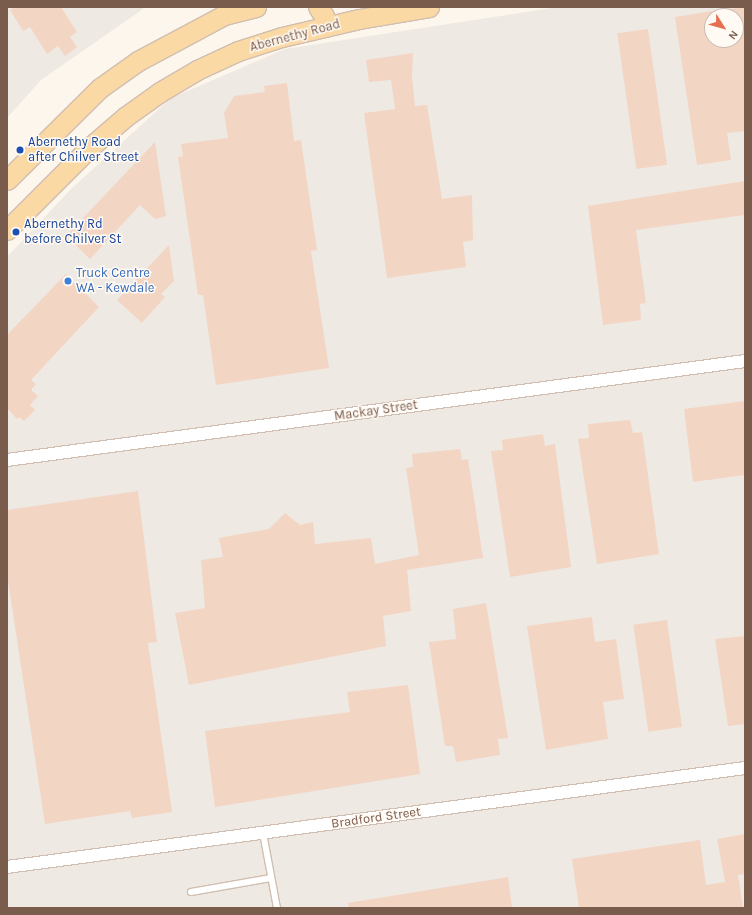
<!DOCTYPE html>
<style>
body{margin:0}
#map{position:relative;width:752px;height:915px;overflow:hidden;background:#fdf6ec;font-family:Karla,sans-serif}
div>[style]{position:absolute}
.industrial>*{inset:0;background:#efe9e4}
.building>*{inset:0;background:#f3d5c3;transform-origin:0 0}
.roads{filter:drop-shadow(1px 0 #d1beb0) drop-shadow(-1px 0 #d1beb0) drop-shadow(0 1px #d1beb0) drop-shadow(0 -1px #d1beb0)}
.service>*{height:6px;margin:-3px;padding:0 3px;transform-origin:3px;border-radius:3px;background:#fff}
.minor>*{height:12px;margin:-6px;padding:0 6px;transform-origin:6px;border-radius:6px;background:#fff}
.primary>*{height:19px;margin:-9.5px;padding:0 9.5px;transform-origin:9.5px;border-radius:9.5px;background:#fbd9a5}
.dots>*{width:11px;height:11px;translate:-50% -50%;box-sizing:border-box;border:2px solid #fffaf3;border-radius:50%}
span{translate:-50% -50%;white-space:nowrap;text-align:center;line-height:1.15;-webkit-text-stroke:3px #fffaf3;paint-order:stroke}
.street-label{font-size:13px;color:#7a5c4d}
.transit-label{font-size:13px;color:#164399}
.left{translate:0 -50%;text-align:left}
.shop-label{font-size:13px;color:#366cbe}
.frame{position:absolute;inset:0;border:8px solid #7a5c4d;pointer-events:none}
.north{position:absolute;left:704px;top:8px;width:40px;height:40px;box-sizing:border-box;background:#fffaf3;border:1px solid #cabbb1;border-radius:50%;rotate:127deg;font-size:11px;font-weight:700;line-height:16px;text-align:center;color:#7a5c4d}
.north::after{content:'';display:block;margin:auto;width:14px;height:18px;background:#e76f51;clip-path:polygon(50% 0,100% 100%,50% 72%,0 100%)}
</style>
<div id="map">
<div class="industrial">
<i style="clip-path:polygon(7px 7px,142px 7px,143px 9px,41px 80px,7px 118px)"></i>
<i style="clip-path:polygon(evenodd,558px 7px,745px 7px,745px 908px,7px 908px,7px 257px,71px 189px,171px 98px,285px 49px,558px 7px,712px 16px,736px 16px,736px 40px,712px 40px,712px 16px)"></i>
</div>
<div class="building">
<i style="clip-path:polygon(15px 7px,61px 7px,77px 32px,70px 37px,77px 47px,65px 56px,58px 46px,47px 54px,30px 27px,23px 31px,10px 10px)"></i>
<i style="clip-path:polygon(745px 7px,745px 131px,727px 133px,731px 160px,697px 165px,675px 17px,712px 11px,712px 40px,736px 40px,736px 16px,716px 16px,716px 11px)"></i>
<i style="left:648px;top:29px;width:137px;height:31px;rotate:82deg"></i>
<i style="clip-path:polygon(413px 53px,412px 77px,415px 106px,427px 105px,442px 199px,472px 195px,473px 240px,463px 242px,466px 267px,387px 278px,364px 113px,395px 109px,391px 80px,369px 82px,366px 60px)"></i>
<i style="clip-path:polygon(287px 83px,294px 141px,301px 140px,317px 250px,311px 251px,329px 368px,216px 385px,203px 295px,198px 295px,178px 157px,183px 156px,181px 144px,228px 138px,224px 113px,234px 96px,265px 92px,264px 86px)"></i>
<i style="clip-path:polygon(155px 142px,166px 216px,155px 219px,140px 205px,90px 259px,66px 236px)"></i>
<i style="clip-path:polygon(745px 181px,745px 215px,636px 230px,646px 303px,640px 304px,641px 320px,603px 325px,588px 206px)"></i>
<i style="clip-path:polygon(169px 245px,174px 281px,161px 294px,165px 297px,142px 323px,117px 300px)"></i>
<i style="clip-path:polygon(66px 274px,99px 307px,31px 380px,36px 384px,31px 390px,38px 396px,30px 405px,35px 410px,24px 421px,19px 417px,17px 419px,7px 408px,7px 335px)"></i>
<i style="clip-path:polygon(745px 401px,745px 475px,693px 482px,684px 409px)"></i>
<i style="clip-path:polygon(630px 420px,633px 433px,642px 432px,659px 554px,597px 564px,578px 439px,589px 438px,588px 424px)"></i>
<i style="clip-path:polygon(543px 434px,545px 446px,555px 444px,571px 567px,510px 577px,491px 451px,503px 450px,502px 440px)"></i>
<i style="clip-path:polygon(460px 449px,462px 460px,468px 459px,483px 558px,407px 570px,411px 611px,383px 616px,386px 646px,189px 685px,175px 613px,205px 608px,201px 560px,223px 557px,219px 538px,269px 529px,285px 513px,300px 525px,313px 522px,315px 544px,371px 538px,375px 564px,419px 555px,406px 468px,413px 467px,412px 454px)"></i>
<i style="clip-path:polygon(138px 491px,157px 642px,148px 643px,172px 812px,132px 818px,130px 811px,45px 824px,7px 574px,7px 510px)"></i>
<i style="clip-path:polygon(486px 603px,508px 738px,498px 739px,500px 755px,456px 762px,453px 746px,445px 746px,429px 642px,456px 639px,453px 609px)"></i>
<i style="clip-path:polygon(592px 617px,595px 642px,616px 639px,624px 699px,603px 702px,608px 739px,546px 750px,527px 626px)"></i>
<i style="left:667px;top:620px;width:108px;height:34px;rotate:82deg"></i>
<i style="clip-path:polygon(745px 636px,745px 724px,728px 726px,715px 639px)"></i>
<i style="clip-path:polygon(408px 685px,420px 774px,215px 807px,205px 731px,350px 712px,347px 692px)"></i>
<i style="clip-path:polygon(745px 834px,745px 874px,738px 875px,743px 908px,579px 908px,572px 859px,700px 840px,706px 885px,725px 882px,717px 839px)"></i>
<i style="clip-path:polygon(508px 877px,512px 908px,349px 908px,348px 903px)"></i>
</div>
<div class="roads">
<div class="service">
<i style="left:263px;top:833px;width:76px;rotate:79.4deg"></i>
<i style="left:191px;top:892px;width:81px;rotate:-9.9deg"></i>
</div>
<div class="minor">
<i style="left:7px;top:460px;width:745px;rotate:-7.64deg"></i>
<i style="left:7px;top:867px;width:745px;rotate:-7.64deg"></i>
</div>
<div class="primary">
<i style="left:318px;top:7px;width:11px;rotate:56deg"></i>
<i style="left:324px;top:16px;width:11px;rotate:80deg"></i>
<i style="left:7px;top:180px;width:131px;rotate:-44.7deg"></i>
<i style="left:100px;top:88px;width:47px;rotate:-35.4deg"></i>
<i style="left:138px;top:61px;width:98px;rotate:-28.1deg"></i>
<i style="left:224px;top:15px;width:33px;rotate:-14deg"></i>
<i style="left:7px;top:230px;width:116px;rotate:-45deg"></i>
<i style="left:89px;top:148px;width:48px;rotate:-40.7deg"></i>
<i style="left:125px;top:117px;width:43px;rotate:-35.5deg"></i>
<i style="left:160px;top:92px;width:43px;rotate:-30.7deg"></i>
<i style="left:197px;top:70px;width:45px;rotate:-24.9deg"></i>
<i style="left:238px;top:51px;width:46px;rotate:-17.7deg"></i>
<i style="left:282px;top:37px;width:79px;rotate:-13.2deg"></i>
<i style="left:359px;top:19px;width:71px;rotate:-9.7deg"></i>
</div>
</div>
<div class="dots">
<i style="left:20px;top:150px;background:#1a4fb4"></i>
<i style="left:16px;top:232px;background:#1a4fb4"></i>
<i style="left:68px;top:281px;background:#3f7fe0"></i>
</div>
<div class="street-label">
<span style="left:295px;top:36px;rotate:-15deg">Abernethy Road</span>
<span style="left:376px;top:411px;rotate:-8deg">Mackay Street</span>
<span style="left:376px;top:818px;rotate:-8deg">Bradford Street</span>
</div>
<div class="transit-label">
<span class="left" style="left:28px;top:150px">Abernethy Road<br>after Chilver Street</span>
<span class="left" style="left:24px;top:232px">Abernethy Rd<br>before Chilver St</span>
</div>
<div class="shop-label">
<span class="left" style="left:76px;top:281px">Truck Centre<br>WA - Kewdale</span>
</div>
<div class="frame"></div>
<div class="north">N</div>
</div>
